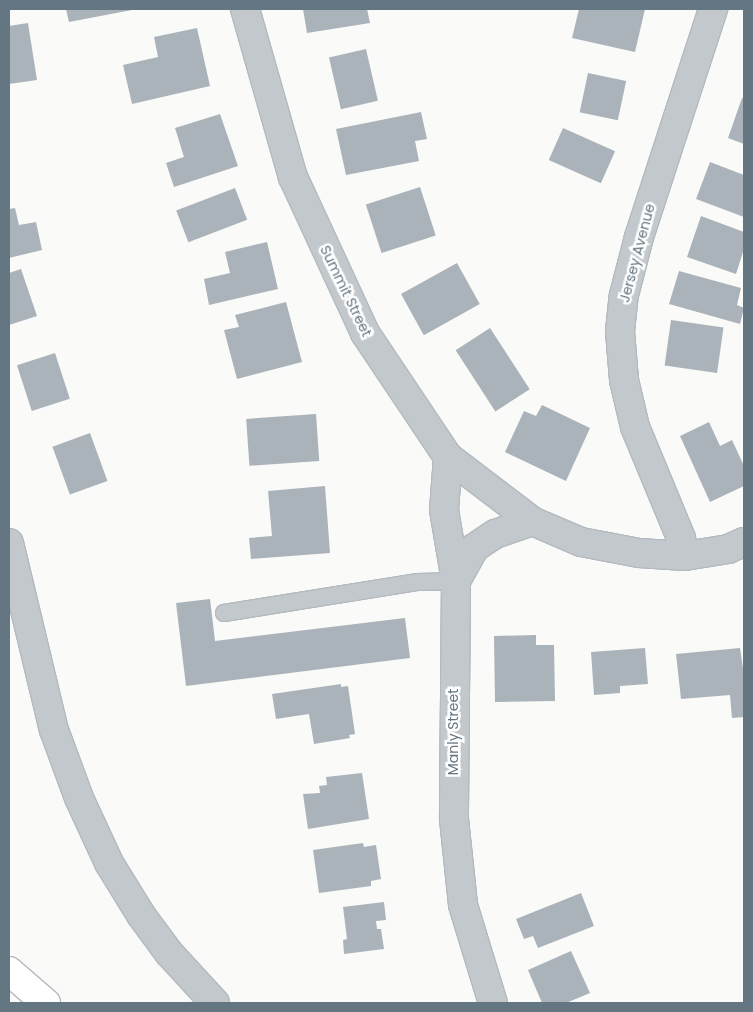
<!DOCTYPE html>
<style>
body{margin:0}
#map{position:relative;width:753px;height:1012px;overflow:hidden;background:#fafaf8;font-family:Poppins,sans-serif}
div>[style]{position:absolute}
.building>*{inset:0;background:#aab3b9;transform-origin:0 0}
.roads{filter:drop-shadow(1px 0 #b3babf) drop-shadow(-1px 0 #b3babf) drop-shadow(0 1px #b3babf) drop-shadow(0 -1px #b3babf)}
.lane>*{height:16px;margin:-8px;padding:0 8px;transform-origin:8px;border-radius:8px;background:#c3c8cc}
.street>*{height:28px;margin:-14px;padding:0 14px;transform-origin:14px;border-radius:14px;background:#c3c8cc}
.secondary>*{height:28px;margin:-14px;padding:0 14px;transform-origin:14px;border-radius:14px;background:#fff}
span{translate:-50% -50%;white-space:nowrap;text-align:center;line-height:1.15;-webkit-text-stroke:5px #fff;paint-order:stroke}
.street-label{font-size:14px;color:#657683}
.frame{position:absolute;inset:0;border:10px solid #657683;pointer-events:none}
</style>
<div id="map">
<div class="building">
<i style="clip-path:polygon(66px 9px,132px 9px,132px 10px,69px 22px)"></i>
<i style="clip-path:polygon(303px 9px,367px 9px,370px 23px,307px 33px)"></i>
<i style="clip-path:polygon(579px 9px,645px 9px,635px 52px,572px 38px)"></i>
<i style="clip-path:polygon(28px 23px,37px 80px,9px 84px,9px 26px)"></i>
<i style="clip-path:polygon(197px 28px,210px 86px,132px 104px,123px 65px,158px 57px,154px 37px)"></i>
<i style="left:366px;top:49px;width:53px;height:38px;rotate:77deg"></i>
<i style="left:588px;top:73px;width:39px;height:40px;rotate:12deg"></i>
<i style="clip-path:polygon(742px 98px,744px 99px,744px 144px,728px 138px)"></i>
<i style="clip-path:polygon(421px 112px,427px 139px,415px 141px,419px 161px,346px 175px,336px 129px)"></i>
<i style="clip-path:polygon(220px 114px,238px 166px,174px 187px,166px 163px,184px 157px,175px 128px)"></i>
<i style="left:563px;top:128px;width:57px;height:35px;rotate:24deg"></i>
<i style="clip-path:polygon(710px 162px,744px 175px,744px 217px,696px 199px)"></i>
<i style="left:420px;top:187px;width:51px;height:57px;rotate:72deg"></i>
<i style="left:235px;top:188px;width:34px;height:63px;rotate:69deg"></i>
<i style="clip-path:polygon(15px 208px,19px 225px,36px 222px,42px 250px,9px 258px,9px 209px)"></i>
<i style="clip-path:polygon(701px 216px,744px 232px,744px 249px,736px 274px,687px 257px)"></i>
<i style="clip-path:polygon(267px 242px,278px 289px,209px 305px,204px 279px,230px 273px,225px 252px)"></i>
<i style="left:457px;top:263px;width:47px;height:64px;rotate:61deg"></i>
<i style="clip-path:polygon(21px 269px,37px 316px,9px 325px,9px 273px)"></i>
<i style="clip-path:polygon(679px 271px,741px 288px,737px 305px,744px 308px,740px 324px,669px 304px)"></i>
<i style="clip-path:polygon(286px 302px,302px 362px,237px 379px,224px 330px,239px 327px,235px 315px)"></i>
<i style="left:671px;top:320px;width:53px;height:46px;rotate:8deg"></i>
<i style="left:490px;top:328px;width:73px;height:41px;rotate:57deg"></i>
<i style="left:55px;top:353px;width:48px;height:40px;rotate:72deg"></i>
<i style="clip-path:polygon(542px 405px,590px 428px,566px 481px,505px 452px,524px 411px,536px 416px)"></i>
<i style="left:316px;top:414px;width:47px;height:70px;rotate:86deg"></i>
<i style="clip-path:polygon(709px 422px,720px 446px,732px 440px,744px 466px,744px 486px,710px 502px,680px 436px)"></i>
<i style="left:90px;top:433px;width:51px;height:40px;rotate:70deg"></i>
<i style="clip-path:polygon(325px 486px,330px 553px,251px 559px,249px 538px,272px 536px,268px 491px)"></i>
<i style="clip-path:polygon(210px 599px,215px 641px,405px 618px,410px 658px,186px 686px,176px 603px)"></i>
<i style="clip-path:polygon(536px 635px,536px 645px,554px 645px,555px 701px,495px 702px,494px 636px)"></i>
<i style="clip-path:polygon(645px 648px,648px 684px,620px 686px,620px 693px,594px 695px,591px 652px)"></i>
<i style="clip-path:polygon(740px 648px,744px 675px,744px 717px,732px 718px,730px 695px,681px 699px,676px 654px)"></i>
<i style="clip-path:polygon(341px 684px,341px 687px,348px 686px,355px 734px,349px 735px,350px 738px,314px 744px,309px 714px,276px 719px,272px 694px)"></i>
<i style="clip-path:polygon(362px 773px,369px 819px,308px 829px,303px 794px,320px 793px,319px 786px,327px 785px,326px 777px)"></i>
<i style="clip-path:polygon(363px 843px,364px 847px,376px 845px,381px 879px,371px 881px,371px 886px,319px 893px,313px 850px)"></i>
<i style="clip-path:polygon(581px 893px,594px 926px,538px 948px,533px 936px,524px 939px,516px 919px)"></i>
<i style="clip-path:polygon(384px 902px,386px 920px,376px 921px,377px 929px,381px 929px,384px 949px,344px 954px,343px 940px,347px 939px,343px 907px)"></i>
<i style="clip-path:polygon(571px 951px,590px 993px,566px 1003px,542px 1003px,528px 970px)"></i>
</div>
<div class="roads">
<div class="lane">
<i style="left:224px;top:613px;width:195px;rotate:-9.1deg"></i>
<i style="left:417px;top:582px;width:39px;rotate:-1deg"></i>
</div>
<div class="street">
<i style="left:245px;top:9px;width:175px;rotate:74.1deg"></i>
<i style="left:293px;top:177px;width:172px;rotate:65.2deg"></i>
<i style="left:365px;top:333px;width:149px;rotate:56.2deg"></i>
<i style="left:448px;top:457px;width:106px;rotate:37.3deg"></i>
<i style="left:448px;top:457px;width:53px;rotate:94.3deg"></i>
<i style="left:444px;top:510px;width:72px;rotate:80.4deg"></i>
<i style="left:456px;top:581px;width:238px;rotate:90.5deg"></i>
<i style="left:454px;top:819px;width:86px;rotate:84deg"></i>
<i style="left:463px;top:905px;width:102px;rotate:73deg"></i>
<i style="left:9px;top:543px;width:192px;rotate:76.5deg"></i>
<i style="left:54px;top:730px;width:72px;rotate:69.8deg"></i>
<i style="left:79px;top:798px;width:72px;rotate:65.2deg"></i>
<i style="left:109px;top:863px;width:61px;rotate:58.4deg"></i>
<i style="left:141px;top:915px;width:47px;rotate:53.6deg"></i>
<i style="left:169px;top:953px;width:68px;rotate:47.4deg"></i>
<i style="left:685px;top:556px;width:18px;rotate:-103deg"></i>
<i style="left:681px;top:538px;width:120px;rotate:-112.5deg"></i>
<i style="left:635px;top:427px;width:48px;rotate:-103.2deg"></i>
<i style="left:624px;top:380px;width:49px;rotate:-94.7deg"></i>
<i style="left:620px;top:331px;width:36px;rotate:-84deg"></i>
<i style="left:624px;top:295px;width:60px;rotate:-75.5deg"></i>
<i style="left:639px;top:237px;width:240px;rotate:-72deg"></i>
<i style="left:456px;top:581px;width:38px;rotate:-61deg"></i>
<i style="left:474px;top:548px;width:25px;rotate:-34deg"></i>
<i style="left:495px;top:534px;width:39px;rotate:-19deg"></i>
<i style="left:532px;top:521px;width:53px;rotate:23.2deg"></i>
<i style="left:581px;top:542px;width:59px;rotate:10.7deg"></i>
<i style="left:639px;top:553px;width:46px;rotate:3.7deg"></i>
<i style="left:685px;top:556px;width:44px;rotate:-9.2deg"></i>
<i style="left:728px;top:549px;width:17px;rotate:-24deg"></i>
</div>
<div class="secondary">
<i style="left:9px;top:971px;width:49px;rotate:40.9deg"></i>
</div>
</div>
<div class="street-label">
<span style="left:637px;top:253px;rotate:-75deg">Jersey Avenue</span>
<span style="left:346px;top:291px;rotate:64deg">Summit Street</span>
<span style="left:453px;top:732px;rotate:-90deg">Manly Street</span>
</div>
<div class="frame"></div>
</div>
